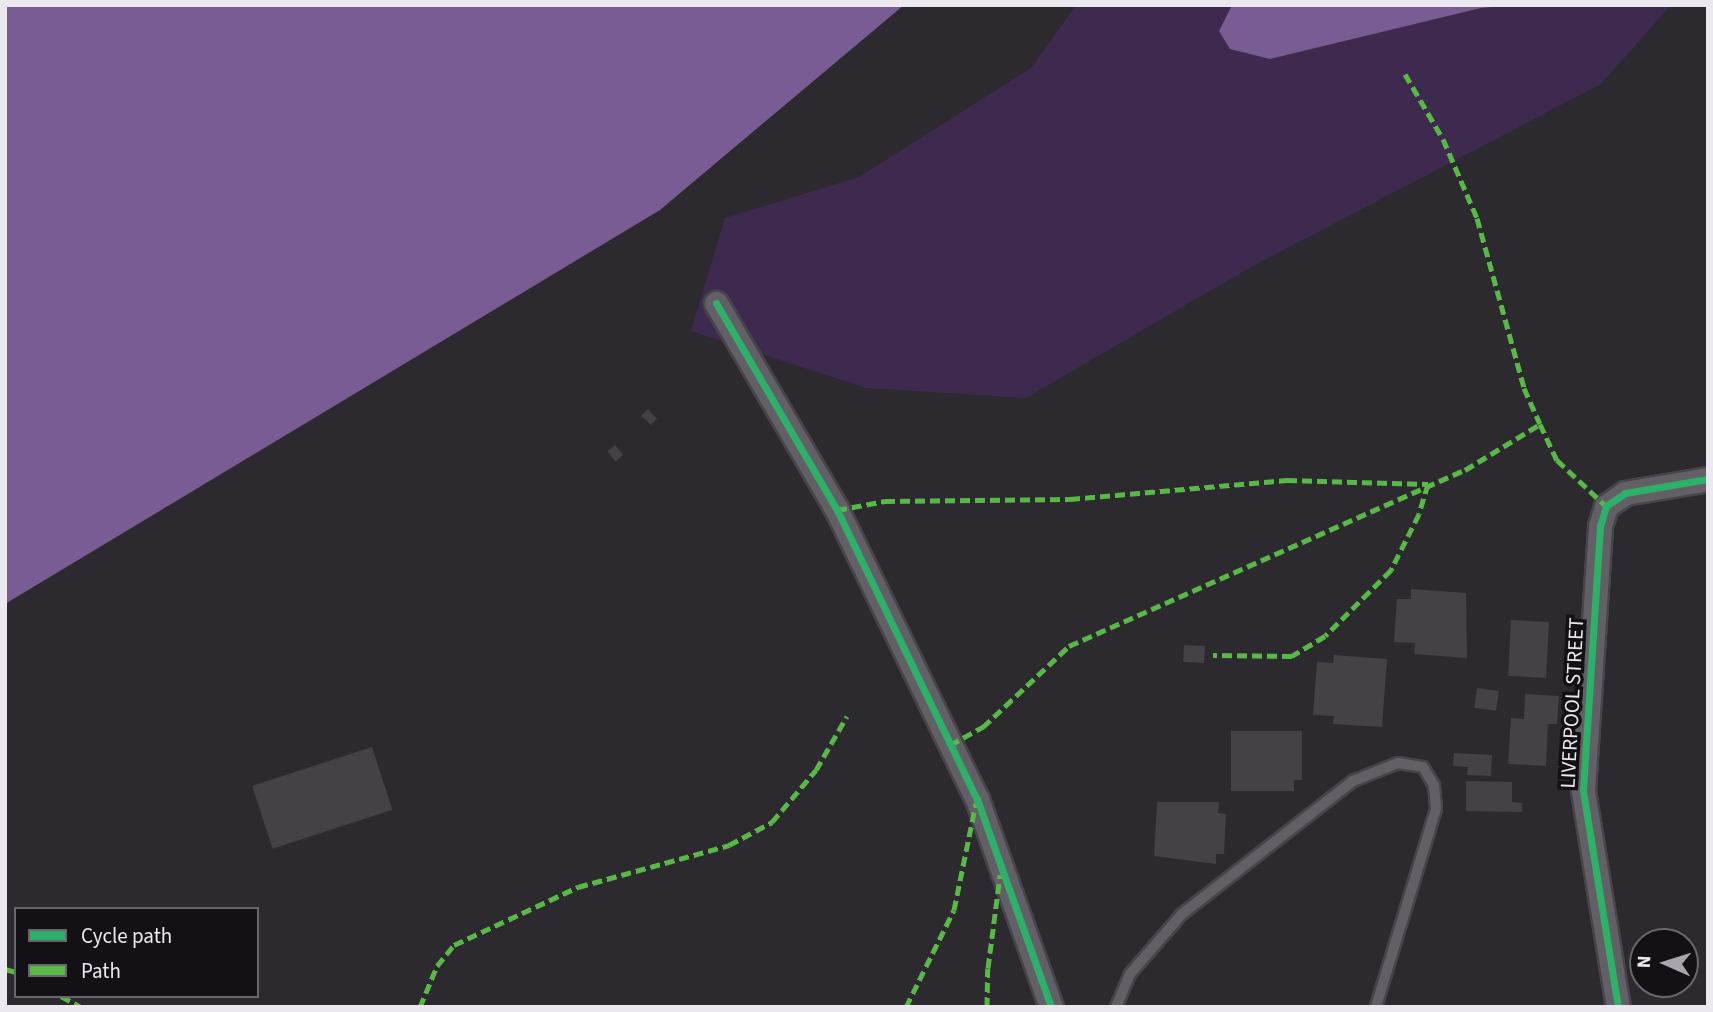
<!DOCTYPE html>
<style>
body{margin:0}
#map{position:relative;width:1713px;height:1012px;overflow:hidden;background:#2c292f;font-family:"Source Sans 3",sans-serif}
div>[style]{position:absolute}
.green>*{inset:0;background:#3e2a4f}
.water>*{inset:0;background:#7a5c94}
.building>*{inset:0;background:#444247;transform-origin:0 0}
.roads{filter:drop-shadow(2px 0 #474549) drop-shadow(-2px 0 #474549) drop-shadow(0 2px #474549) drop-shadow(0 -2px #474549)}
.lane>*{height:10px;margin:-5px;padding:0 5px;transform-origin:5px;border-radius:5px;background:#635f66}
.street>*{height:23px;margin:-11.5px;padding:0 11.5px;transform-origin:11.5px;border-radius:11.5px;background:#635f66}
.quiet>*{height:5px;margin-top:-2.5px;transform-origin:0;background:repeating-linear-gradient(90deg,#58b947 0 10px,transparent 0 15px)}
.cycleway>*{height:7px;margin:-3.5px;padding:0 3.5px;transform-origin:3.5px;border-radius:3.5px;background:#2db169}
span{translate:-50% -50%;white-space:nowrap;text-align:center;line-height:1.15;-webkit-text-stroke:7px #131116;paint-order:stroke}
.street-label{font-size:21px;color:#ebe8ef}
.frame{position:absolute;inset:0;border:7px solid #ebe8ef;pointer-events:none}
.legend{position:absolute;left:14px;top:907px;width:245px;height:91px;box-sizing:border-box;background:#131116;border:2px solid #69676d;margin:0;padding:9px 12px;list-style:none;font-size:21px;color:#ebe8ef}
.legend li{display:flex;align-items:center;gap:14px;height:35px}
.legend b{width:35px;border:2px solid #69676d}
.north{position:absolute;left:1629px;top:928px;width:70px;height:70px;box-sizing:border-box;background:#131116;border:2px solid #69676d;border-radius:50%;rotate:273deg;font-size:19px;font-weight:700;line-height:28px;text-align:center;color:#ebe8ef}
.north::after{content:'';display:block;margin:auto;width:24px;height:32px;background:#a8a5ac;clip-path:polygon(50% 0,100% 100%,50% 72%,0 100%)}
</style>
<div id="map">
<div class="green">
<i style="clip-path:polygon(1076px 5px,1232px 5px,1219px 31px,1270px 59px,1481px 8px,1511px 5px,1671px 5px,1601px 84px,1251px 267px,1026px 398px,866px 388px,691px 331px,725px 218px,859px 177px,1031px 68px)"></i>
</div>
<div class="water">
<i style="clip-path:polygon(5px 5px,904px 5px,660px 210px,5px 604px)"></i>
<i style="clip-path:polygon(1232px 5px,1511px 5px,1481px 8px,1270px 59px,1230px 49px,1219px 31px)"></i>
</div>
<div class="building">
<i style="clip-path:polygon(648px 409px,657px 419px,651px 425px,641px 416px)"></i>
<i style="left:615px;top:445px;width:13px;height:10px;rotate:51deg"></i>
<i style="clip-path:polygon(1411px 589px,1466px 593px,1467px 658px,1414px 654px,1415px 643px,1394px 642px,1397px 599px,1411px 599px)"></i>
<i style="left:1511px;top:620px;width:38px;height:56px;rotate:3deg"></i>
<i style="left:1184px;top:645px;width:21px;height:17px;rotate:3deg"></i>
<i style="clip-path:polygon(1334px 655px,1387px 659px,1382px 727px,1333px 724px,1334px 716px,1313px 715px,1317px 662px,1333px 663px)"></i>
<i style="left:1477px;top:688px;width:22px;height:20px;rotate:8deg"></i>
<i style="clip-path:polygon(1525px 694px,1559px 696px,1557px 724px,1548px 724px,1546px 766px,1508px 764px,1511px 718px,1524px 719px)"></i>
<i style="clip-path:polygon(1231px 731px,1302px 731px,1302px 780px,1294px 780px,1294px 791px,1231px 791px)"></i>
<i style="left:372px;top:747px;width:66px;height:126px;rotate:72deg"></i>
<i style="clip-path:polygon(1454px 753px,1492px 755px,1491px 776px,1467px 775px,1468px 767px,1453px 766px)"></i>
<i style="clip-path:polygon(1466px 781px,1512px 782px,1512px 802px,1522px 803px,1522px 812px,1466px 811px)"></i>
<i style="clip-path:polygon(1157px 802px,1219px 802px,1218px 813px,1226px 814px,1224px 854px,1216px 854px,1216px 864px,1154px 856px)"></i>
</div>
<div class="roads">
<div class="lane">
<i style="left:1116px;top:1007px;width:36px;rotate:-67deg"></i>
<i style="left:1130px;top:974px;width:79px;rotate:-49.1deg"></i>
<i style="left:1182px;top:914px;width:217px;rotate:-37.9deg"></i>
<i style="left:1353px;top:781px;width:48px;rotate:-21.8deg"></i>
<i style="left:1398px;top:763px;width:25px;rotate:9deg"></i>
<i style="left:1423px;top:767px;width:21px;rotate:59deg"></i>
<i style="left:1434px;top:785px;width:24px;rotate:85deg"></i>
<i style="left:1436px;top:809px;width:207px;rotate:106.9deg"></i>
</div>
<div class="street">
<i style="left:716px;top:303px;width:240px;rotate:59.7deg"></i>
<i style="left:837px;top:510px;width:321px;rotate:64.2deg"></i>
<i style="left:977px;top:799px;width:221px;rotate:70.4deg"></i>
<i style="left:1618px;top:1007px;width:220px;rotate:-99.2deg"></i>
<i style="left:1583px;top:790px;width:265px;rotate:-86.3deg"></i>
<i style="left:1600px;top:526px;width:21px;rotate:-73deg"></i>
<i style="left:1606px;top:506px;width:23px;rotate:-34deg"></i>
<i style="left:1625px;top:493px;width:84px;rotate:-9.6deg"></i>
</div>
</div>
<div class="quiet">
<i style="left:1405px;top:74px;width:75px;rotate:59.7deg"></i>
<i style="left:1443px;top:139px;width:86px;rotate:66.7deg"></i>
<i style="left:1477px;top:218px;width:176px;rotate:74.5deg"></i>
<i style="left:1524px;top:388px;width:39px;rotate:66deg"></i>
<i style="left:1540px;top:424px;width:40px;rotate:65deg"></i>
<i style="left:1557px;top:460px;width:67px;rotate:43.2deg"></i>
<i style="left:837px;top:510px;width:49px;rotate:-10.6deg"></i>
<i style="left:885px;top:501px;width:185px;rotate:-0.6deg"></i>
<i style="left:1070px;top:499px;width:218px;rotate:-5deg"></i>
<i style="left:1287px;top:480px;width:141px;rotate:1.6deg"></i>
<i style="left:1428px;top:484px;width:31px;rotate:107deg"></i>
<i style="left:1419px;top:514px;width:63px;rotate:116.6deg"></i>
<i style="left:1391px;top:570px;width:93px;rotate:135deg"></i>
<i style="left:1325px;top:636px;width:39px;rotate:149deg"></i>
<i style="left:1292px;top:656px;width:79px;rotate:-179.3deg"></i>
<i style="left:950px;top:745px;width:38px;rotate:-29deg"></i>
<i style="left:983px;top:727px;width:118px;rotate:-43.3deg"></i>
<i style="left:1069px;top:646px;width:433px;rotate:-24deg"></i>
<i style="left:1465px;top:470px;width:88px;rotate:-31.5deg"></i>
<i style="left:5px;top:969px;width:11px;rotate:15deg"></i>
<i style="left:61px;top:996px;width:23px;rotate:29deg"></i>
<i style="left:420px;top:1007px;width:44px;rotate:-67.5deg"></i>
<i style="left:437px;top:966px;width:27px;rotate:-51deg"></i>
<i style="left:454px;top:945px;width:137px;rotate:-25.1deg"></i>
<i style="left:578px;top:887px;width:157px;rotate:-15.5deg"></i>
<i style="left:729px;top:845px;width:49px;rotate:-28.1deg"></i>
<i style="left:772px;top:822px;width:68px;rotate:-49.8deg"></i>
<i style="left:816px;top:770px;width:62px;rotate:-60.1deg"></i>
<i style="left:906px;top:1007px;width:108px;rotate:-63.7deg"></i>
<i style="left:954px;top:910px;width:109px;rotate:-78.4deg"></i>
<i style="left:987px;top:1007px;width:39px;rotate:-89deg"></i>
<i style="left:988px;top:968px;width:94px;rotate:-82.6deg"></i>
</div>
<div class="cycleway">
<i style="left:716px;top:303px;width:240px;rotate:59.7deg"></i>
<i style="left:837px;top:510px;width:321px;rotate:64.2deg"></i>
<i style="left:977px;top:799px;width:221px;rotate:70.4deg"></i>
<i style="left:1618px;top:1007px;width:220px;rotate:-99.2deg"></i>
<i style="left:1583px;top:790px;width:265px;rotate:-86.3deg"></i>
<i style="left:1600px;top:526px;width:21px;rotate:-73deg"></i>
<i style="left:1606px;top:506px;width:23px;rotate:-34deg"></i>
<i style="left:1625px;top:493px;width:84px;rotate:-9.6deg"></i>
</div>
<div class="street-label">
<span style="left:1572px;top:703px;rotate:-87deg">LIVERPOOL STREET</span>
</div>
<div class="frame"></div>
<ul class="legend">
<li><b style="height:9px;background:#2db169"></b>Cycle path</li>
<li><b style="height:9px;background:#58b947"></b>Path</li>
</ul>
<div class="north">N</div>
</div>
